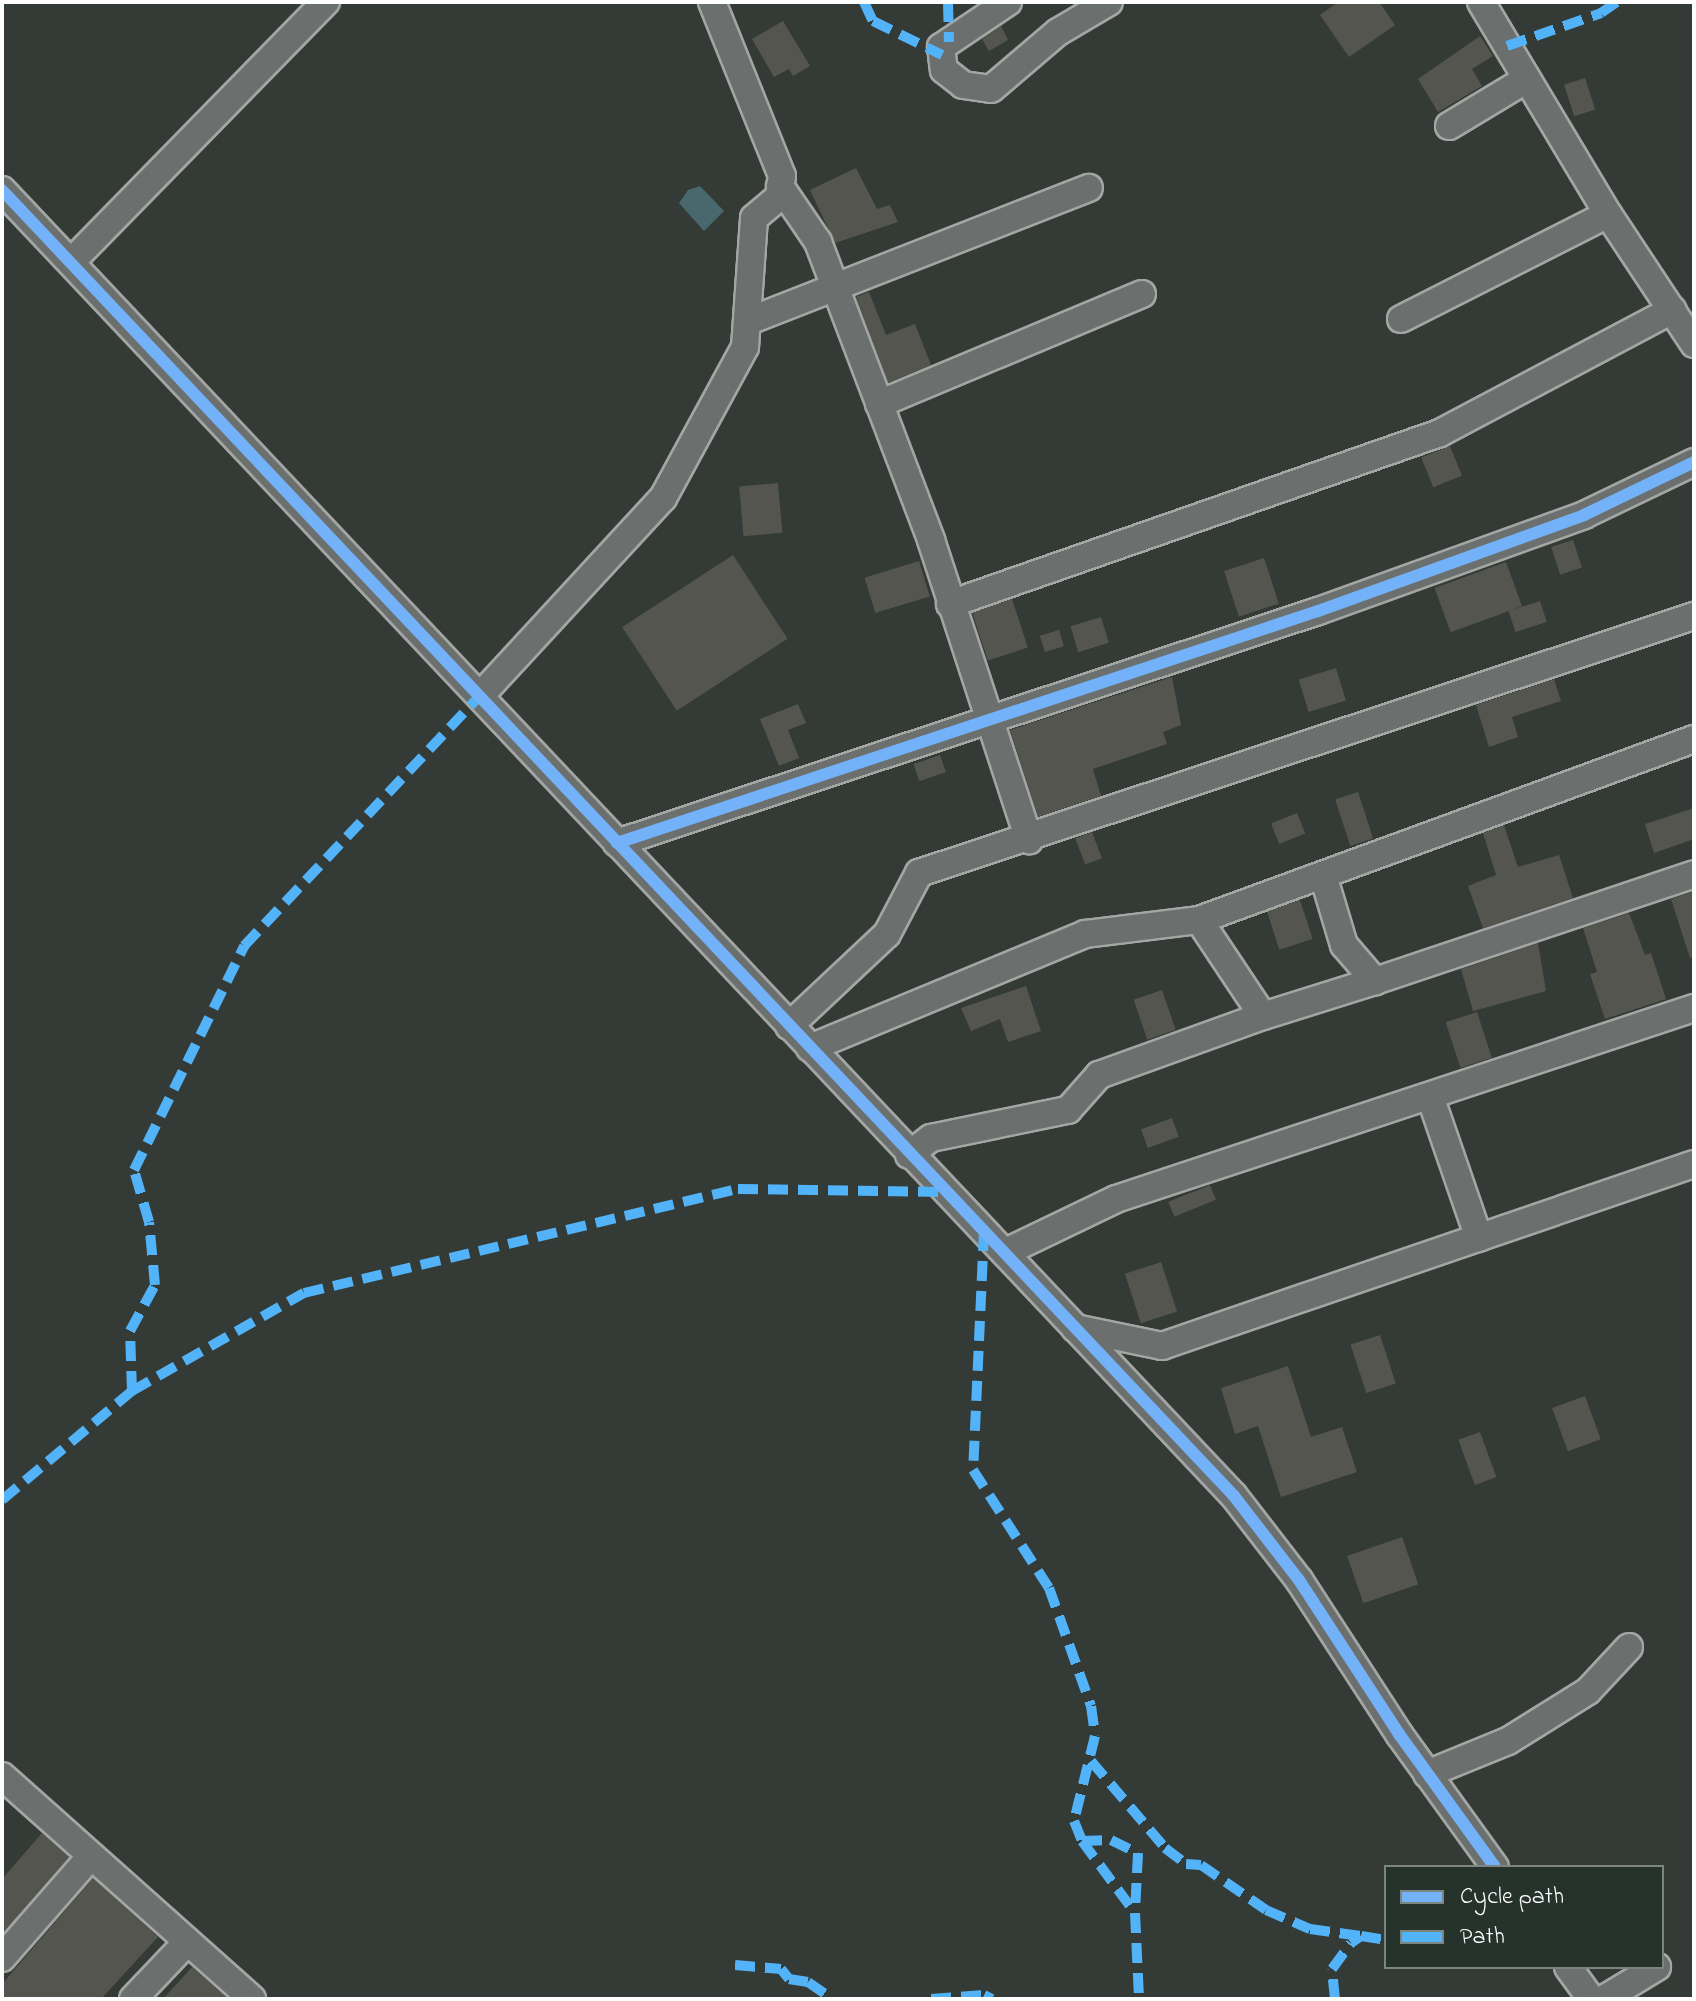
<!DOCTYPE html>
<style>
body{margin:0}
#map{position:relative;width:1696px;height:2001px;overflow:hidden;background:#343a35;font-family:"Indie Flower",sans-serif}
div>[style]{position:absolute}
.water>*{inset:0;background:#49686d}
.building>*{inset:0;background:#54554f;transform-origin:0 0}
.roads{filter:drop-shadow(2px 0 #a4a6a4) drop-shadow(-2px 0 #a4a6a4) drop-shadow(0 2px #a4a6a4) drop-shadow(0 -2px #a4a6a4)}
.street>*{height:26px;margin:-13px;padding:0 13px;transform-origin:13px;border-radius:13px;background:#6b6f6d}
.quiet>*{height:10px;margin-top:-5px;transform-origin:0;background:repeating-linear-gradient(90deg,#52b3f8 0 20px,transparent 0 30px)}
.cycleway>*{height:12px;margin:-6px;padding:0 6px;transform-origin:6px;border-radius:6px;background:#73b2f8}
span{translate:-50% -50%;white-space:nowrap;text-align:center;line-height:1.15;-webkit-text-stroke:6px #26332d;paint-order:stroke}
.frame{position:absolute;inset:0;border:4px solid #fff;pointer-events:none}
.legend{position:absolute;left:1384px;top:1865px;width:280px;height:104px;box-sizing:border-box;background:#26332d;border:2px solid #7d8581;margin:0;padding:10px 14px;list-style:none;font-size:24px;color:#fff}
.legend li{display:flex;align-items:center;gap:16px;height:40px}
.legend b{width:40px;border:2px solid #7d8581}
</style>
<div id="map">
<div class="water">
<i style="clip-path:polygon(700px 186px,724px 211px,704px 231px,679px 203px,688px 190px)"></i>
</div>
<div class="building">
<i style="clip-path:polygon(1338px 2px,1379px 2px,1395px 25px,1349px 57px,1320px 15px)"></i>
<i style="clip-path:polygon(783px 21px,810px 66px,793px 76px,789px 69px,774px 77px,752px 39px)"></i>
<i style="clip-path:polygon(1001px 26px,1008px 40px,989px 51px,982px 39px)"></i>
<i style="clip-path:polygon(1480px 36px,1493px 56px,1472px 69px,1482px 86px,1438px 112px,1418px 79px)"></i>
<i style="left:1585px;top:78px;width:33px;height:22px;rotate:72deg"></i>
<i style="clip-path:polygon(856px 168px,877px 209px,890px 205px,898px 222px,835px 243px,810px 190px)"></i>
<i style="clip-path:polygon(869px 292px,886px 335px,915px 324px,931px 365px,888px 383px,856px 297px)"></i>
<i style="left:1450px;top:446px;width:32px;height:31px;rotate:68deg"></i>
<i style="left:778px;top:483px;width:50px;height:39px;rotate:85deg"></i>
<i style="left:1573px;top:540px;width:29px;height:23px;rotate:72deg"></i>
<i style="left:733px;top:555px;width:100px;height:132px;rotate:57deg"></i>
<i style="left:1264px;top:558px;width:48px;height:42px;rotate:72deg"></i>
<i style="left:919px;top:561px;width:37px;height:57px;rotate:73deg"></i>
<i style="left:1506px;top:562px;width:47px;height:76px;rotate:70deg"></i>
<i style="left:1012px;top:599px;width:51px;height:42px;rotate:72deg"></i>
<i style="left:1540px;top:601px;width:22px;height:33px;rotate:72deg"></i>
<i style="left:1101px;top:617px;width:27px;height:32px;rotate:73deg"></i>
<i style="left:1059px;top:630px;width:17px;height:20px;rotate:73deg"></i>
<i style="left:1336px;top:668px;width:34px;height:39px;rotate:73deg"></i>
<i style="clip-path:polygon(1172px 677px,1181px 725px,1163px 732px,1167px 744px,1093px 769px,1101px 796px,1038px 817px,1010px 730px)"></i>
<i style="clip-path:polygon(1554px 679px,1561px 701px,1512px 717px,1518px 737px,1489px 747px,1476px 705px)"></i>
<i style="clip-path:polygon(798px 704px,806px 723px,788px 730px,799px 758px,779px 766px,760px 719px)"></i>
<i style="left:940px;top:755px;width:18px;height:28px;rotate:71deg"></i>
<i style="left:1358px;top:792px;width:49px;height:24px;rotate:72deg"></i>
<i style="clip-path:polygon(1694px 808px,1694px 839px,1654px 853px,1645px 824px)"></i>
<i style="left:1297px;top:813px;width:22px;height:28px;rotate:68deg"></i>
<i style="clip-path:polygon(1504px 825px,1518px 867px,1559px 855px,1573px 898px,1483px 928px,1468px 886px,1496px 875px,1483px 833px)"></i>
<i style="left:1092px;top:832px;width:28px;height:18px;rotate:69deg"></i>
<i style="clip-path:polygon(1694px 891px,1694px 957px,1690px 958px,1671px 899px)"></i>
<i style="left:1300px;top:900px;width:41px;height:35px;rotate:72deg"></i>
<i style="clip-path:polygon(1629px 913px,1645px 955px,1651px 953px,1666px 999px,1605px 1019px,1590px 974px,1597px 972px,1583px 928px)"></i>
<i style="clip-path:polygon(1538px 943px,1546px 991px,1473px 1011px,1461px 969px)"></i>
<i style="clip-path:polygon(1026px 986px,1041px 1031px,1008px 1042px,1000px 1019px,971px 1031px,961px 1008px)"></i>
<i style="left:1162px;top:990px;width:42px;height:30px;rotate:71deg"></i>
<i style="left:1477px;top:1012px;width:48px;height:33px;rotate:72deg"></i>
<i style="left:1172px;top:1118px;width:20px;height:33px;rotate:70deg"></i>
<i style="left:1210px;top:1185px;width:16px;height:45px;rotate:68deg"></i>
<i style="left:1161px;top:1262px;width:52px;height:38px;rotate:72deg"></i>
<i style="left:1380px;top:1335px;width:51px;height:31px;rotate:72deg"></i>
<i style="clip-path:polygon(1288px 1366px,1311px 1437px,1342px 1427px,1357px 1472px,1281px 1497px,1258px 1426px,1235px 1434px,1221px 1388px)"></i>
<i style="left:1585px;top:1396px;width:46px;height:35px;rotate:70deg"></i>
<i style="left:1480px;top:1432px;width:48px;height:23px;rotate:70deg"></i>
<i style="left:1402px;top:1537px;width:50px;height:58px;rotate:71deg"></i>
<i style="clip-path:polygon(42px 1833px,69px 1857px,3px 1933px,2px 1879px)"></i>
<i style="clip-path:polygon(93px 1878px,158px 1937px,101px 1999px,2px 1999px,2px 1984px)"></i>
<i style="clip-path:polygon(192px 1967px,228px 1999px,163px 1999px)"></i>
</div>
<div class="roads">
<div class="street">
<i style="left:1008px;top:2px;width:81px;rotate:146.1deg"></i>
<i style="left:941px;top:47px;width:23px;rotate:83deg"></i>
<i style="left:944px;top:70px;width:24px;rotate:38deg"></i>
<i style="left:963px;top:85px;width:28px;rotate:8deg"></i>
<i style="left:991px;top:89px;width:88px;rotate:-40.4deg"></i>
<i style="left:1058px;top:32px;width:59px;rotate:-30.5deg"></i>
<i style="left:1481px;top:2px;width:247px;rotate:59.1deg"></i>
<i style="left:1608px;top:214px;width:156px;rotate:56.5deg"></i>
<i style="left:1449px;top:126px;width:91px;rotate:-31.1deg"></i>
<i style="left:780px;top:186px;width:68px;rotate:55.8deg"></i>
<i style="left:818px;top:242px;width:319px;rotate:69.2deg"></i>
<i style="left:931px;top:540px;width:316px;rotate:71.9deg"></i>
<i style="left:2px;top:190px;width:1795px;rotate:46.67deg"></i>
<i style="left:1234px;top:1496px;width:106px;rotate:52.3deg"></i>
<i style="left:1299px;top:1580px;width:184px;rotate:57deg"></i>
<i style="left:1399px;top:1734px;width:164px;rotate:54.2deg"></i>
<i style="left:72px;top:261px;width:363px;rotate:-45.6deg"></i>
<i style="left:1401px;top:319px;width:232px;rotate:-26.9deg"></i>
<i style="left:749px;top:321px;width:365px;rotate:-21.4deg"></i>
<i style="left:879px;top:404px;width:285px;rotate:-22.7deg"></i>
<i style="left:950px;top:604px;width:519px;rotate:-19.24deg"></i>
<i style="left:1440px;top:433px;width:263px;rotate:-27.9deg"></i>
<i style="left:480px;top:696px;width:270px;rotate:-47.3deg"></i>
<i style="left:663px;top:498px;width:172px;rotate:-61.5deg"></i>
<i style="left:745px;top:347px;width:129px;rotate:-86deg"></i>
<i style="left:754px;top:218px;width:33px;rotate:-40deg"></i>
<i style="left:779px;top:197px;width:21px;rotate:-82deg"></i>
<i style="left:782px;top:176px;width:188px;rotate:-111.9deg"></i>
<i style="left:617px;top:843px;width:738px;rotate:-18.31deg"></i>
<i style="left:1318px;top:611px;width:283px;rotate:-19.8deg"></i>
<i style="left:1584px;top:515px;width:122px;rotate:-25.7deg"></i>
<i style="left:1323px;top:875px;width:73px;rotate:73.3deg"></i>
<i style="left:1344px;top:945px;width:48px;rotate:49.3deg"></i>
<i style="left:1375px;top:981px;width:336px;rotate:-18.5deg"></i>
<i style="left:1199px;top:920px;width:115px;rotate:56.3deg"></i>
<i style="left:1263px;top:1016px;width:117px;rotate:-17.4deg"></i>
<i style="left:789px;top:1026px;width:134px;rotate:-43.2deg"></i>
<i style="left:887px;top:934px;width:69px;rotate:-62.3deg"></i>
<i style="left:919px;top:873px;width:817px;rotate:-18.35deg"></i>
<i style="left:810px;top:1048px;width:298px;rotate:-22.5deg"></i>
<i style="left:1085px;top:934px;width:115px;rotate:-7deg"></i>
<i style="left:1199px;top:920px;width:527px;rotate:-20.09deg"></i>
<i style="left:1430px;top:1096px;width:150px;rotate:71deg"></i>
<i style="left:909px;top:1155px;width:28px;rotate:-38deg"></i>
<i style="left:931px;top:1138px;width:140px;rotate:-11.6deg"></i>
<i style="left:1068px;top:1110px;width:47px;rotate:-48.5deg"></i>
<i style="left:1099px;top:1075px;width:174px;rotate:-19.8deg"></i>
<i style="left:1008px;top:1251px;width:120px;rotate:-25.7deg"></i>
<i style="left:1116px;top:1199px;width:609px;rotate:-18.29deg"></i>
<i style="left:1075px;top:1328px;width:89px;rotate:11.7deg"></i>
<i style="left:1162px;top:1346px;width:562px;rotate:-18.89deg"></i>
<i style="left:1427px;top:1774px;width:87px;rotate:-22.2deg"></i>
<i style="left:1508px;top:1741px;width:94px;rotate:-32deg"></i>
<i style="left:1588px;top:1691px;width:60px;rotate:-47deg"></i>
<i style="left:2px;top:1776px;width:335px;rotate:41.7deg"></i>
<i style="left:2px;top:1958px;width:135px;rotate:-48.9deg"></i>
<i style="left:1568px;top:1967px;width:39px;rotate:54deg"></i>
<i style="left:133px;top:1999px;width:79px;rotate:-46.5deg"></i>
<i style="left:1604px;top:1999px;width:62px;rotate:-31.1deg"></i>
</div>
</div>
<div class="quiet">
<i style="left:864px;top:2px;width:21px;rotate:65deg"></i>
<i style="left:873px;top:21px;width:77px;rotate:26.2deg"></i>
<i style="left:948px;top:2px;width:40px;rotate:88.6deg"></i>
<i style="left:1507px;top:46px;width:100px;rotate:-19.3deg"></i>
<i style="left:1601px;top:13px;width:19px;rotate:-35deg"></i>
<i style="left:984px;top:1231px;width:239px;rotate:92.6deg"></i>
<i style="left:973px;top:1470px;width:140px;rotate:57.2deg"></i>
<i style="left:1049px;top:1588px;width:125px;rotate:70.4deg"></i>
<i style="left:1091px;top:1706px;width:30px;rotate:82deg"></i>
<i style="left:1095px;top:1736px;width:88px;rotate:103.9deg"></i>
<i style="left:1074px;top:1821px;width:22px;rotate:68deg"></i>
<i style="left:1082px;top:1841px;width:89px;rotate:53.6deg"></i>
<i style="left:1135px;top:1913px;width:86px;rotate:87.3deg"></i>
<i style="left:132px;top:1391px;width:60px;rotate:-91.9deg"></i>
<i style="left:130px;top:1331px;width:52px;rotate:-61.5deg"></i>
<i style="left:155px;top:1285px;width:63px;rotate:-95.4deg"></i>
<i style="left:149px;top:1222px;width:54px;rotate:-106.1deg"></i>
<i style="left:134px;top:1170px;width:250px;rotate:-63.8deg"></i>
<i style="left:244px;top:946px;width:344px;rotate:-46.7deg"></i>
<i style="left:2px;top:1500px;width:170px;rotate:-40deg"></i>
<i style="left:132px;top:1391px;width:198px;rotate:-29.7deg"></i>
<i style="left:304px;top:1293px;width:446px;rotate:-13.5deg"></i>
<i style="left:738px;top:1189px;width:206px;rotate:0.8deg"></i>
<i style="left:1091px;top:1761px;width:114px;rotate:49.6deg"></i>
<i style="left:1165px;top:1848px;width:26px;rotate:37deg"></i>
<i style="left:1186px;top:1864px;width:15px;rotate:4deg"></i>
<i style="left:1201px;top:1865px;width:79px;rotate:34.7deg"></i>
<i style="left:1266px;top:1910px;width:48px;rotate:23.4deg"></i>
<i style="left:1310px;top:1929px;width:51px;rotate:7.8deg"></i>
<i style="left:1082px;top:1841px;width:29px;rotate:-2deg"></i>
<i style="left:1111px;top:1840px;width:30px;rotate:26deg"></i>
<i style="left:1138px;top:1853px;width:60px;rotate:92.9deg"></i>
<i style="left:735px;top:1965px;width:46px;rotate:5deg"></i>
<i style="left:781px;top:1969px;width:13px;rotate:51deg"></i>
<i style="left:789px;top:1979px;width:19px;rotate:9deg"></i>
<i style="left:808px;top:1982px;width:29px;rotate:35deg"></i>
<i style="left:931px;top:1999px;width:53px;rotate:-4.3deg"></i>
<i style="left:984px;top:1995px;width:9px;rotate:27deg"></i>
<i style="left:1335px;top:1999px;width:30px;rotate:-96deg"></i>
<i style="left:1332px;top:1969px;width:32px;rotate:-54deg"></i>
<i style="left:1351px;top:1943px;width:12px;rotate:-35deg"></i>
<i style="left:1361px;top:1936px;width:25px;rotate:9deg"></i>
</div>
<div class="cycleway">
<i style="left:2px;top:190px;width:1795px;rotate:46.67deg"></i>
<i style="left:1234px;top:1496px;width:106px;rotate:52.3deg"></i>
<i style="left:1299px;top:1580px;width:184px;rotate:57deg"></i>
<i style="left:1399px;top:1734px;width:164px;rotate:54.2deg"></i>
<i style="left:617px;top:843px;width:738px;rotate:-18.31deg"></i>
<i style="left:1318px;top:611px;width:283px;rotate:-19.8deg"></i>
<i style="left:1584px;top:515px;width:122px;rotate:-25.7deg"></i>
</div>
<div class="frame"></div>
<ul class="legend">
<li><b style="height:10px;background:#73b2f8"></b>Cycle path</li>
<li><b style="height:10px;background:#52b3f8"></b>Path</li>
</ul>
</div>
